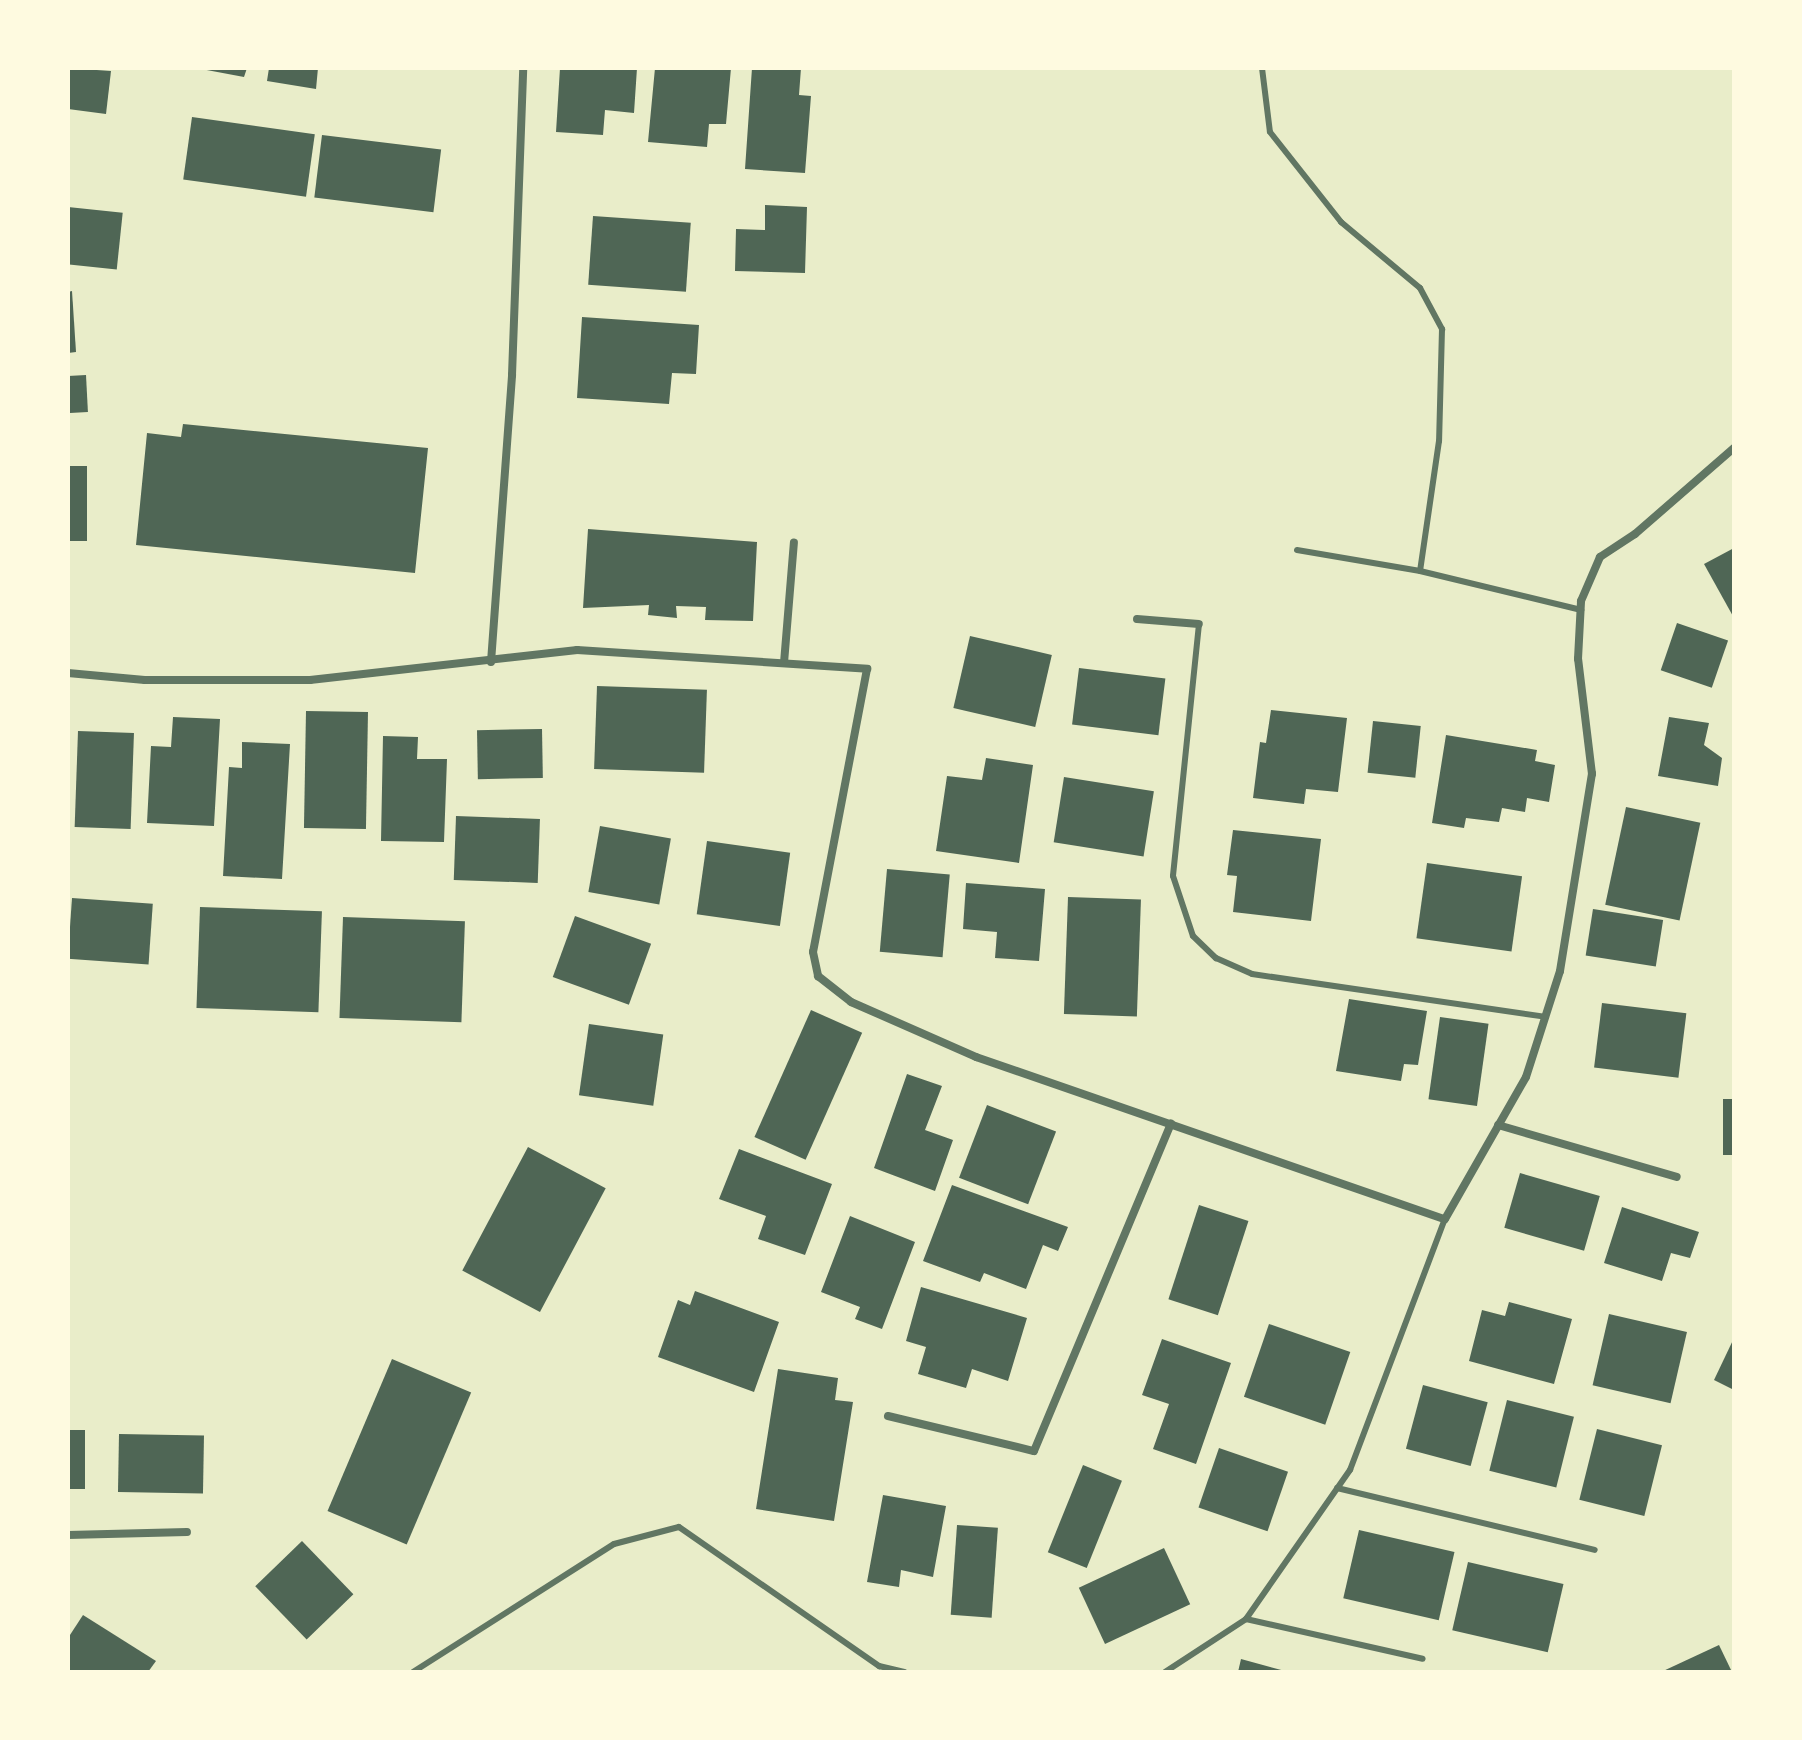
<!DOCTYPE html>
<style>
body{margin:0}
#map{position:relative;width:1802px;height:1740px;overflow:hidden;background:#e9edc9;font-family:"DejaVu Sans",sans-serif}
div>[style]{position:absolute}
.building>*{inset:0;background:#4f6655;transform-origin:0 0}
.service>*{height:6px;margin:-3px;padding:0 3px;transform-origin:3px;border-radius:3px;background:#617663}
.minor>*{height:8px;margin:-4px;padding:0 4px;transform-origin:4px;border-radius:4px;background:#617663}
span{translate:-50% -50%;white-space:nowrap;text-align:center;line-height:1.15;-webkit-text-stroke:8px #fefae0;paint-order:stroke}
.frame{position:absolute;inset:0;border:70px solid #fefae0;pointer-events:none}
</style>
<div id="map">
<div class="building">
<i style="clip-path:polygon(68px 68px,111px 71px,106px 114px,68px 109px)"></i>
<i style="clip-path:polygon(196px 68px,247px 68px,244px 77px)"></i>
<i style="clip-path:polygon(269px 68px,318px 68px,316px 89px,267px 81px)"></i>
<i style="clip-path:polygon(560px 68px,637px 68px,634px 113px,605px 110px,603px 135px,556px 132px)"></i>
<i style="clip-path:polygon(655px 68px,731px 68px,726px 124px,709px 124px,707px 147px,648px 142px)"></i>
<i style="clip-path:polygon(752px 68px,801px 68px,799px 95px,811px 96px,805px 173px,745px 169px)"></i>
<i style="left:192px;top:117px;width:124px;height:63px;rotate:8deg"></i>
<i style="left:322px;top:135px;width:120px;height:63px;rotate:7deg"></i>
<i style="clip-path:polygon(765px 205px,807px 207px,805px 273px,735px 271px,736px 229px,765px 230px)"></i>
<i style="left:68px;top:207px;width:55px;height:57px;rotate:6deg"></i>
<i style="left:593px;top:216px;width:98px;height:69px;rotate:4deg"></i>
<i style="clip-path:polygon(72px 291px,76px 352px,68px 353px,68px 292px)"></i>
<i style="clip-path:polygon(582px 317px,699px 325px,696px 374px,672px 373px,669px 404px,577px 398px)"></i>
<i style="left:86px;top:375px;width:37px;height:18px;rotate:87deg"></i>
<i style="clip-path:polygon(183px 424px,428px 448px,415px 573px,136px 545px,147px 433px,181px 437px)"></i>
<i style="left:68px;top:466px;width:19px;height:75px"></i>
<i style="clip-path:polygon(588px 529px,757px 542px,753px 621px,705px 620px,706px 607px,676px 606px,677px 618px,648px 615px,649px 605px,583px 608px)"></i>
<i style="clip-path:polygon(1734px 548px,1734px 618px,1704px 564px)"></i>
<i style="left:1677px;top:623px;width:54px;height:50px;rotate:19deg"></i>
<i style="left:970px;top:636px;width:84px;height:74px;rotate:13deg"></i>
<i style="left:1079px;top:668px;width:87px;height:57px;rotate:7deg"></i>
<i style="left:597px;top:686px;width:110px;height:83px;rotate:2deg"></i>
<i style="clip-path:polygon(1271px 710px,1347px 718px,1338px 792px,1306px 789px,1304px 804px,1253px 798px,1260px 742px,1266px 743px)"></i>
<i style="left:306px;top:711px;width:62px;height:117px;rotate:1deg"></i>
<i style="clip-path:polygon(173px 717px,220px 719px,214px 826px,147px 823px,151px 746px,171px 747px)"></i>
<i style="clip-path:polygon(1669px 717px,1709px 723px,1704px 745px,1722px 758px,1718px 786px,1658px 776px)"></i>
<i style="left:1373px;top:721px;width:48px;height:52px;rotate:6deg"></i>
<i style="left:542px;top:729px;width:49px;height:65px;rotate:89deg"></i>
<i style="left:78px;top:731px;width:56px;height:96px;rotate:2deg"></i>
<i style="clip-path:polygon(1446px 735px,1537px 750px,1535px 761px,1555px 765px,1549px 802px,1527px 798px,1525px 812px,1502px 808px,1499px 822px,1466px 818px,1464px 828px,1432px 823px)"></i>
<i style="clip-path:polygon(383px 736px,418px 737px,417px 759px,447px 759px,444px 842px,381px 841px)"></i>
<i style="clip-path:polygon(242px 742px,290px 744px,282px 879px,223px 876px,229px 767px,242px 768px)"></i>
<i style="clip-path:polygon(986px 758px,1033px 765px,1019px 863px,936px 851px,947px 776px,982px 780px)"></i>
<i style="left:1064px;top:777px;width:91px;height:66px;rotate:9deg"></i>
<i style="left:1626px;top:807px;width:76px;height:100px;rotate:12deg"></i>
<i style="left:456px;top:816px;width:84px;height:64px;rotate:2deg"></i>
<i style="left:600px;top:826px;width:72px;height:67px;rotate:10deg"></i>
<i style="clip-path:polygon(1233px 830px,1321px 839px,1311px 921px,1233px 912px,1237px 876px,1227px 875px)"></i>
<i style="left:707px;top:841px;width:84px;height:74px;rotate:8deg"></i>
<i style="left:1427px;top:863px;width:96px;height:76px;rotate:8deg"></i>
<i style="left:887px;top:869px;width:63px;height:83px;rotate:5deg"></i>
<i style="clip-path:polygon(966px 883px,1045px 889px,1039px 961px,995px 958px,997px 932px,963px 929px)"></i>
<i style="left:1068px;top:897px;width:73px;height:117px;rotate:2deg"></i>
<i style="left:72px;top:898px;width:81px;height:61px;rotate:4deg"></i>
<i style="left:200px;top:907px;width:122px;height:101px;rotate:2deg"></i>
<i style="left:1593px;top:909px;width:71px;height:47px;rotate:9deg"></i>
<i style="left:575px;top:916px;width:81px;height:65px;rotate:20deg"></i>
<i style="left:343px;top:917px;width:122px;height:101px;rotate:2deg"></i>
<i style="clip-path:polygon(1349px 999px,1427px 1011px,1418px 1065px,1404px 1064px,1401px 1081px,1336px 1071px)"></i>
<i style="left:1602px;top:1003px;width:85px;height:65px;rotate:7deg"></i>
<i style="left:811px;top:1010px;width:56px;height:139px;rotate:24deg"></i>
<i style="left:1440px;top:1017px;width:49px;height:83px;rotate:8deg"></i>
<i style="left:589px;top:1024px;width:75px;height:72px;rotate:8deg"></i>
<i style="clip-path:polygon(907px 1074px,942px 1086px,925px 1130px,953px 1140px,935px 1191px,874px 1168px)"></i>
<i style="left:1723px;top:1099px;width:11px;height:56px"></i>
<i style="left:987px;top:1105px;width:74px;height:78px;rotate:21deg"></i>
<i style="left:528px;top:1147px;width:88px;height:140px;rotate:28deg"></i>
<i style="clip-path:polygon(739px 1149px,832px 1184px,805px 1255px,758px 1239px,766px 1216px,719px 1199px)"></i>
<i style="left:1520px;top:1173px;width:83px;height:57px;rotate:16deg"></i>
<i style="clip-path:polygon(952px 1185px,1068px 1227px,1058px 1251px,1043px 1245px,1026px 1289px,984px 1273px,980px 1282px,923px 1261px)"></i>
<i style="left:1199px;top:1205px;width:52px;height:99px;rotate:18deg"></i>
<i style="clip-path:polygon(1622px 1207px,1699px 1232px,1690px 1258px,1671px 1253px,1662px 1281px,1604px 1263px)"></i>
<i style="clip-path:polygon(850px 1216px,915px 1242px,882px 1329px,855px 1319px,860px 1307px,821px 1292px)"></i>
<i style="clip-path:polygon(921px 1287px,1027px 1318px,1008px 1381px,972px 1369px,966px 1388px,918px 1374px,926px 1347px,906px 1341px)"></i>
<i style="clip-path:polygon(695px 1291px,779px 1322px,754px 1392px,658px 1357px,678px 1300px,690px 1305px)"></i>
<i style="clip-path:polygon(1509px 1302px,1572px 1319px,1554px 1384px,1469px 1361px,1482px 1310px,1505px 1316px)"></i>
<i style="left:1609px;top:1314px;width:80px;height:73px;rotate:13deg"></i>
<i style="left:1269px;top:1324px;width:86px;height:77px;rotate:19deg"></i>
<i style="clip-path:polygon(1734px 1338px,1734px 1390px,1714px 1380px)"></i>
<i style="clip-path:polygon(1162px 1339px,1231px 1363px,1196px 1464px,1153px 1449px,1169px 1404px,1142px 1395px)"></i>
<i style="left:392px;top:1359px;width:86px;height:165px;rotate:23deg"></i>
<i style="clip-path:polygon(778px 1369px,838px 1378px,835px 1400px,853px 1402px,834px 1521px,756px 1509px)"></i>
<i style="left:1423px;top:1385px;width:67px;height:66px;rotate:15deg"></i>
<i style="left:1507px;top:1400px;width:69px;height:73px;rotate:14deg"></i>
<i style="left:1597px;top:1429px;width:67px;height:73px;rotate:14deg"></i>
<i style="left:68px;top:1430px;width:17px;height:59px"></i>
<i style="left:119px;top:1434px;width:85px;height:58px;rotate:1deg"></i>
<i style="left:1219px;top:1448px;width:73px;height:63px;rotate:19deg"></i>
<i style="left:1083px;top:1465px;width:42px;height:94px;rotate:22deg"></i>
<i style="clip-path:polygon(883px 1495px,946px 1506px,933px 1577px,901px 1570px,899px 1587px,867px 1582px)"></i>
<i style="left:957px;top:1525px;width:41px;height:90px;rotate:4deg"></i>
<i style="left:1359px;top:1530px;width:98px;height:70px;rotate:13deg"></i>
<i style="left:302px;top:1541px;width:74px;height:65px;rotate:46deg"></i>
<i style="left:1164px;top:1548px;width:62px;height:94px;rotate:65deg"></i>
<i style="left:1468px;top:1562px;width:98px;height:70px;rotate:13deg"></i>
<i style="clip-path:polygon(83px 1615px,156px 1661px,148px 1672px,68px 1672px,68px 1638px)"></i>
<i style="clip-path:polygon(1719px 1645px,1732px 1672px,1661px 1672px)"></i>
<i style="clip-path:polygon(1241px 1659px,1285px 1671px,1285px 1672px,1238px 1672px)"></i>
</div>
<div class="service">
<i style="left:1262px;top:68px;width:64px;rotate:82.9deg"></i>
<i style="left:1270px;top:132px;width:115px;rotate:51.7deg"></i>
<i style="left:1341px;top:222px;width:103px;rotate:39.9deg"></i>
<i style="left:1420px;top:288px;width:47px;rotate:61.8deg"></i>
<i style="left:1442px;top:329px;width:112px;rotate:91.5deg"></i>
<i style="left:1439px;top:441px;width:131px;rotate:98.3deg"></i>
<i style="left:1420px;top:571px;width:166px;rotate:13.6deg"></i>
<i style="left:1297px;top:550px;width:125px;rotate:9.7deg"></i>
<i style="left:1199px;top:624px;width:253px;rotate:95.9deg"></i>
<i style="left:1173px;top:876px;width:63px;rotate:71.6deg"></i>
<i style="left:1193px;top:936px;width:32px;rotate:44deg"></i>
<i style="left:1216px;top:958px;width:39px;rotate:24deg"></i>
<i style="left:1252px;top:974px;width:297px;rotate:8.3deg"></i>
<i style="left:1337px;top:1488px;width:265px;rotate:13.5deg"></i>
<i style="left:1246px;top:1619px;width:182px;rotate:-55.1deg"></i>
<i style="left:1350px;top:1470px;width:268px;rotate:-69.3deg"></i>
<i style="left:413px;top:1672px;width:238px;rotate:-32.5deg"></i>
<i style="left:614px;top:1544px;width:67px;rotate:-14.7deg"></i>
<i style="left:679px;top:1527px;width:244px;rotate:34.8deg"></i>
<i style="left:879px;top:1666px;width:26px;rotate:13deg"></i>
<i style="left:1165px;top:1672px;width:97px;rotate:-33.2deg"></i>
<i style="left:1246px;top:1619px;width:181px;rotate:12.7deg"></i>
</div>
<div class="minor">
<i style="left:1137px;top:619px;width:62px;rotate:4.6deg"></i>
<i style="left:491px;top:662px;width:288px;rotate:-85.8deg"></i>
<i style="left:512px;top:375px;width:307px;rotate:-87.9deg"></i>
<i style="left:784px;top:663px;width:121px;rotate:-85.3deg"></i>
<i style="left:68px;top:673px;width:77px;rotate:5.2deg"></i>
<i style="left:145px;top:680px;width:165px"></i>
<i style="left:310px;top:680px;width:269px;rotate:-6.4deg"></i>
<i style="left:577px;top:650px;width:291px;rotate:3.7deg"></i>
<i style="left:867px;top:669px;width:288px;rotate:100.8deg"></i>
<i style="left:813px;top:952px;width:25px;rotate:78deg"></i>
<i style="left:818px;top:976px;width:42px;rotate:38.2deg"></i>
<i style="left:851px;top:1002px;width:137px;rotate:23.7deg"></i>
<i style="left:976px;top:1057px;width:496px;rotate:19.1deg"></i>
<i style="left:1445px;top:1219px;width:163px;rotate:-60.3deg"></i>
<i style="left:1526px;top:1077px;width:111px;rotate:-72.2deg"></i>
<i style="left:1560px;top:971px;width:200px;rotate:-80.8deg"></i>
<i style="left:1592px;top:774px;width:116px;rotate:-96.9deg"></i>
<i style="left:1578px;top:659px;width:58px;rotate:-87deg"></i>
<i style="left:1581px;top:601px;width:48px;rotate:-66.6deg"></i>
<i style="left:1600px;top:557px;width:42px;rotate:-33.3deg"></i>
<i style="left:1635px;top:534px;width:131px;rotate:-41deg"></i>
<i style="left:1498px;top:1125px;width:186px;rotate:16.2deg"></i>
<i style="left:888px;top:1416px;width:150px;rotate:13.5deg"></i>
<i style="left:1034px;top:1451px;width:355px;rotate:-67.3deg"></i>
<i style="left:68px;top:1535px;width:119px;rotate:-1.4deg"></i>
</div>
<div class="frame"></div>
</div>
